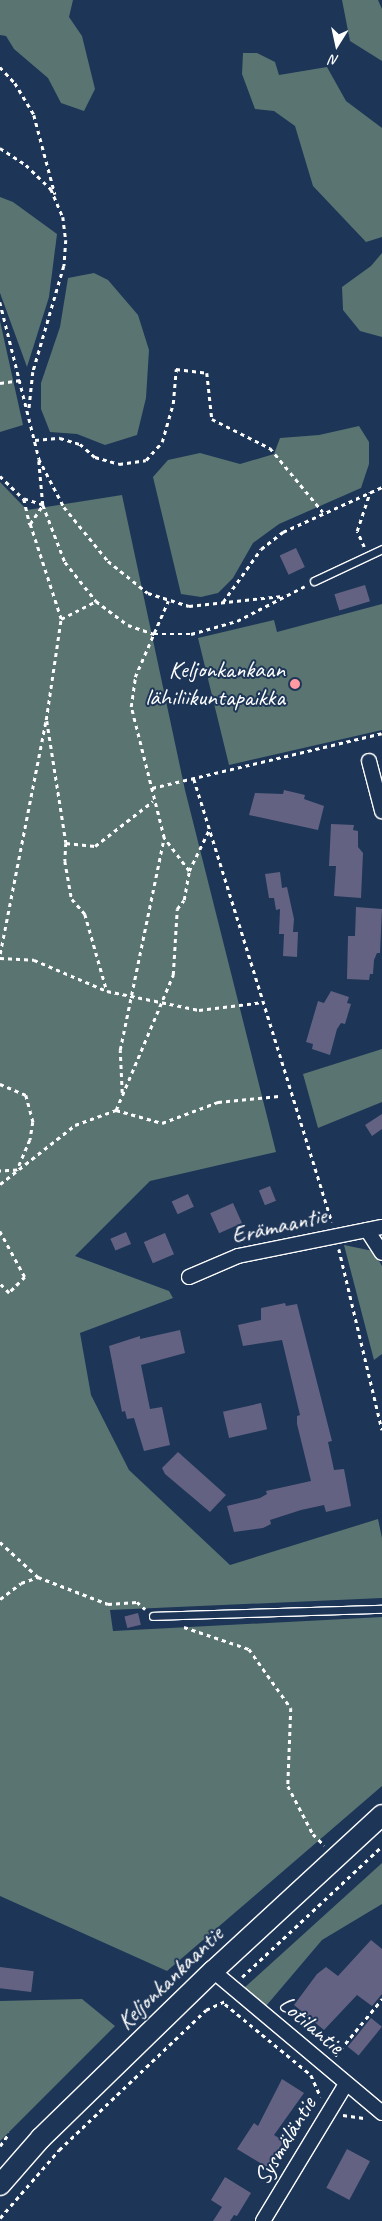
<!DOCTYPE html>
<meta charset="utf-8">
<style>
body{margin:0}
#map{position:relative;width:382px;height:2221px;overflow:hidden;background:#1d3557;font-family:Caveat,sans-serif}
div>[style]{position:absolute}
.green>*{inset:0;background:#5a7471}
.building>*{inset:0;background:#646282;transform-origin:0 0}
.path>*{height:2.5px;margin-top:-1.25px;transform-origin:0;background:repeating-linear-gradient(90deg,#fff 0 4px,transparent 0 8px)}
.roads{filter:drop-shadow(1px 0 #fff) drop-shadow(-1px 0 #fff) drop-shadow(0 1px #fff) drop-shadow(0 -1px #fff)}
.service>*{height:7px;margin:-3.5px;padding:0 3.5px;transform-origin:3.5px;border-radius:3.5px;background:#1d3557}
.minor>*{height:14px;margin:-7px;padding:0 7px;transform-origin:7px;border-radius:7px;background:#1d3557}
.secondary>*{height:20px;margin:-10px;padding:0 10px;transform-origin:10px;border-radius:10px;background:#1d3557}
.dots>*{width:14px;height:14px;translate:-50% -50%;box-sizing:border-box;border:2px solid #1d3557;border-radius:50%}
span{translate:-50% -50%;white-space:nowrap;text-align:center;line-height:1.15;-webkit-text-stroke:4px #1d3557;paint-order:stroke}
.poi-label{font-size:24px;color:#fff}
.right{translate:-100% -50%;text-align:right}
.street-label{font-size:24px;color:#fff}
.north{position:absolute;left:312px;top:20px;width:50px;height:50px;-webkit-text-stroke:4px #1d3557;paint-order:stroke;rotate:190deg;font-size:14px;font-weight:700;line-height:20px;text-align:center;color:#fff}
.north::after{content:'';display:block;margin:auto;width:18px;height:22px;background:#fff;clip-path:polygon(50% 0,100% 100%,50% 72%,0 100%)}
</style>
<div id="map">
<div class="green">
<i style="clip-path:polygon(0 0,73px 0,69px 17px,82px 36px,95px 89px,84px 111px,61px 103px,48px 78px,14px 49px,6px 36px,0 35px)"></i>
<i style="clip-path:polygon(342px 0,378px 0,382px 9px,382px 61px,350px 41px)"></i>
<i style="clip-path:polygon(243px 53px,257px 53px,275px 62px,279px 75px,327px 67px,346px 101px,382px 128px,382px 237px,366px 242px,313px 186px,295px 126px,274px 111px,255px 109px,242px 74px)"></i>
<i style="clip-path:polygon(0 197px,13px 202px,57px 234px,49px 297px,27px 367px,0 293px)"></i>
<i style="clip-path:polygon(382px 253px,382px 337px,360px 331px,343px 310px,342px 287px,371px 266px)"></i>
<i style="clip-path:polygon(94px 273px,108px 280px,138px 315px,149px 350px,146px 398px,137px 435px,105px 445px,77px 434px,50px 432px,41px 409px,41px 383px,60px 327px,68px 278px)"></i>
<i style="clip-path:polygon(0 321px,23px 425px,0 432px)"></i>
<i style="clip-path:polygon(359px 426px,369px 442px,369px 464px,361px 488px,279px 524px,253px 543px,233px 578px,218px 593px,201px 597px,181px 594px,153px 477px,168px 460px,200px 453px,240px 464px,274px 454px,280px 438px,319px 435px)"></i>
<i style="clip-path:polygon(0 482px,27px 510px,122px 495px,185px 790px,276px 1152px,150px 1181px,75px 1256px,169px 1291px,173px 1298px,80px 1333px,91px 1395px,129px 1470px,230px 1565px,378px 1519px,382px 1538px,382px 1598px,110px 1610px,113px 1631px,382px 1617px,382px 1786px,167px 1971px,0 1896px)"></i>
<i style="clip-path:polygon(382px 604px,382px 730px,229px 765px,198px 638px,274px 620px,277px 632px)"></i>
<i style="clip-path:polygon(382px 1049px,382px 1102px,318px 1128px,303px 1074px)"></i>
<i style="clip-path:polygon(344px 1245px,373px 1251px,382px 1266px,382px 1354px,374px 1360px)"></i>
<i style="clip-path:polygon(382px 1863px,382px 1904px,322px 1940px,266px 2006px,244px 1988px)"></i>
<i style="clip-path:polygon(82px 1999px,115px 2026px,0 2141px,0 2001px)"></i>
</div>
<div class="building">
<i style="left:296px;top:548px;width:21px;height:18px;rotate:65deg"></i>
<i style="left:365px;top:585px;width:17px;height:32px;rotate:73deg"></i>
<i style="clip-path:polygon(284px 790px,305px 795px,304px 799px,324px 806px,318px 830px,249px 815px,255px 793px,283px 794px)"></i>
<i style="clip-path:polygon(331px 824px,354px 825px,353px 830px,358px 831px,358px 847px,363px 853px,361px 898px,334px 896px,336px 866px,329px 866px)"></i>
<i style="clip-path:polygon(280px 872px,282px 888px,287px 887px,294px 919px,293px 932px,298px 932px,297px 957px,283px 956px,284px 934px,279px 934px,280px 909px,276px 910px,274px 898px,269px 898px,265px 874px)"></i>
<i style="clip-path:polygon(356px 907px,382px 909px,380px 953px,377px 953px,374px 960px,373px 974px,370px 974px,369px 980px,347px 979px,348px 936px,355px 936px)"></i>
<i style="clip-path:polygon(331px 991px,349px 997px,347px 1003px,351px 1004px,345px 1024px,341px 1023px,337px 1029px,330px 1055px,312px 1049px,313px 1044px,306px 1042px,318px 1001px,324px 1003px)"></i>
<i style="clip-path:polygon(382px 1114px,382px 1129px,372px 1136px,365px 1125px)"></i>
<i style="left:270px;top:1186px;width:16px;height:12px;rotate:68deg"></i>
<i style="left:188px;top:1194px;width:14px;height:18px;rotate:65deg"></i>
<i style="left:233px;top:1203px;width:22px;height:25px;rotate:66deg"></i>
<i style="left:126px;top:1232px;width:13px;height:17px;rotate:67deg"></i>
<i style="left:165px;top:1233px;width:23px;height:23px;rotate:67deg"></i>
<i style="clip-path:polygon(285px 1303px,286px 1306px,297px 1304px,332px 1441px,328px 1442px,334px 1470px,344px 1469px,351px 1506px,326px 1512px,324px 1505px,301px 1510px,270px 1520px,271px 1524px,263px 1528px,234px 1532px,227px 1506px,260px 1498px,267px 1494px,266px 1491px,311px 1481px,297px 1424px,297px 1416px,300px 1415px,282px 1340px,243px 1346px,238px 1325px,261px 1320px,261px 1308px)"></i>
<i style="clip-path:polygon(180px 1330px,185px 1353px,141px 1365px,150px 1409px,162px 1407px,170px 1445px,144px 1451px,134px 1418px,127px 1419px,125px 1411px,122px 1412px,109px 1346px,140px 1336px,140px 1339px)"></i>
<i style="left:261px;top:1403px;width:27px;height:39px;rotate:77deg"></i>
<i style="clip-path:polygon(178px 1452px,226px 1495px,210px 1512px,165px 1474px,162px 1468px)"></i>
<i style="left:138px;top:1613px;width:12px;height:14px;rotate:76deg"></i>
<i style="clip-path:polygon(371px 1940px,382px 1949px,382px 1994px,372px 2006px,357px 1995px,324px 2030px,294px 2005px,317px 1974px,326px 1967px,338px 1976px)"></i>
<i style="left:0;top:1967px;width:34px;height:21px;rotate:7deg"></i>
<i style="left:371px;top:2018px;width:14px;height:37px;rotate:39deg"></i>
<i style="clip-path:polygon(282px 2079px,304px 2093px,274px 2135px,284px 2141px,267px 2167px,237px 2149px,254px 2123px,258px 2126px)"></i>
<i style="left:347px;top:2149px;width:26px;height:44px;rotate:28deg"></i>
<i style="clip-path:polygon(225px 2177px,251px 2193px,237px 2216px,234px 2215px,230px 2221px,213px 2221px,222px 2207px,211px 2200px)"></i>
</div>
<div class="path">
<i style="left:0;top:67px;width:22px;rotate:47deg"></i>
<i style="left:15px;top:83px;width:37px;rotate:59deg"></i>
<i style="left:34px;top:115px;width:82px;rotate:75.1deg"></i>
<i style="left:0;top:148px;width:31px;rotate:33deg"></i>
<i style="left:26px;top:165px;width:35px;rotate:44deg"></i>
<i style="left:51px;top:189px;width:30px;rotate:67deg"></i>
<i style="left:63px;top:217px;width:23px;rotate:83deg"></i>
<i style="left:66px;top:240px;width:26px;rotate:94deg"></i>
<i style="left:64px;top:266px;width:110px;rotate:106.3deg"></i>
<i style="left:33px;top:372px;width:37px;rotate:96deg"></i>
<i style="left:0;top:302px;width:162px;rotate:76deg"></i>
<i style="left:39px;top:459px;width:54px;rotate:62.5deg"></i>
<i style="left:64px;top:507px;width:70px;rotate:50.8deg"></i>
<i style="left:108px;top:561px;width:51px;rotate:38.7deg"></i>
<i style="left:148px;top:593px;width:43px;rotate:17.6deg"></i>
<i style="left:189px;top:606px;width:94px;rotate:-6.1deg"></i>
<i style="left:0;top:383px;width:21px;rotate:-8deg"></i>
<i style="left:35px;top:440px;width:25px;rotate:-5deg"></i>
<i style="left:60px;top:438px;width:21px;rotate:17deg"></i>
<i style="left:80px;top:444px;width:20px;rotate:41deg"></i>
<i style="left:95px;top:457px;width:25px;rotate:16deg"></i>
<i style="left:119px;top:464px;width:27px;rotate:-8deg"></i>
<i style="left:146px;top:460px;width:24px;rotate:-48deg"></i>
<i style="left:162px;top:442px;width:40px;rotate:-74deg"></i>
<i style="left:173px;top:404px;width:35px;rotate:-85deg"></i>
<i style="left:176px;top:369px;width:31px;rotate:7deg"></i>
<i style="left:207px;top:373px;width:46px;rotate:83.8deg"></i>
<i style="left:212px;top:419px;width:65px;rotate:26.6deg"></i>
<i style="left:270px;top:448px;width:83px;rotate:50.4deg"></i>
<i style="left:39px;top:461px;width:44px;rotate:84.8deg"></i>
<i style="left:43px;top:505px;width:61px;rotate:68.9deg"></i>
<i style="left:65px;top:562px;width:50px;rotate:51.5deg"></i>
<i style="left:96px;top:601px;width:40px;rotate:37deg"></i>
<i style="left:128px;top:625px;width:28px;rotate:19deg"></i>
<i style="left:154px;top:634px;width:37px"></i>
<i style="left:191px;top:634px;width:48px;rotate:-15.8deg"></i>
<i style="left:237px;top:621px;width:76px;rotate:-27.2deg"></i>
<i style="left:0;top:476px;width:33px;rotate:44deg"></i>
<i style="left:24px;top:499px;width:26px;rotate:77deg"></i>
<i style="left:364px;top:547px;width:17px;rotate:-114deg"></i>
<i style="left:357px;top:531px;width:41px;rotate:-71.6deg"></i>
<i style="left:223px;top:602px;width:65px;rotate:-54.4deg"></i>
<i style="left:261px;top:549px;width:28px;rotate:-38deg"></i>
<i style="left:283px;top:532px;width:109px;rotate:-24.4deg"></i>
<i style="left:61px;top:619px;width:39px;rotate:-27deg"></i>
<i style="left:47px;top:721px;width:123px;rotate:81.1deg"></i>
<i style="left:66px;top:843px;width:29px;rotate:6deg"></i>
<i style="left:95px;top:846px;width:73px;rotate:-37.8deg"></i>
<i style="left:194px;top:779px;width:464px;rotate:72.7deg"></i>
<i style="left:152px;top:788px;width:236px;rotate:-13.4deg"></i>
<i style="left:66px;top:843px;width:18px;rotate:93deg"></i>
<i style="left:65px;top:861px;width:39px;rotate:80deg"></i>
<i style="left:72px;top:899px;width:20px;rotate:49deg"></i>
<i style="left:85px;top:914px;width:80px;rotate:74.1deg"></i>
<i style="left:189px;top:871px;width:46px;rotate:-64deg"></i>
<i style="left:0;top:954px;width:238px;rotate:-78.9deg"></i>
<i style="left:46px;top:720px;width:102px;rotate:-81.6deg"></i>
<i style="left:61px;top:619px;width:100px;rotate:-108.1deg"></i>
<i style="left:30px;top:524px;width:23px;rotate:-56deg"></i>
<i style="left:43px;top:505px;width:20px;rotate:-162deg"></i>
<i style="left:0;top:958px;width:34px;rotate:3deg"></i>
<i style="left:34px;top:960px;width:79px;rotate:23deg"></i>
<i style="left:107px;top:991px;width:94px;rotate:11.7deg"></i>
<i style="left:199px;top:1010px;width:64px;rotate:-7.1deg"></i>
<i style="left:0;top:1084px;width:28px;rotate:23deg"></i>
<i style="left:26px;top:1095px;width:28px;rotate:75deg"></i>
<i style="left:33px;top:1122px;width:18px;rotate:99deg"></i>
<i style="left:30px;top:1140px;width:33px;rotate:113deg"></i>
<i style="left:17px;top:1170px;width:17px;rotate:177deg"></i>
<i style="left:122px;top:1093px;width:43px;rotate:-92.7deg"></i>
<i style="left:120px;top:1050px;width:217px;rotate:-78.3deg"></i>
<i style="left:116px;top:1110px;width:48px;rotate:15.8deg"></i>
<i style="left:162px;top:1123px;width:60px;rotate:-20.6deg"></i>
<i style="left:218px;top:1102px;width:61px;rotate:-5.6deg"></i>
<i style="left:0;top:1184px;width:95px;rotate:-38.2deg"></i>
<i style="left:75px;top:1125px;width:44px;rotate:-20.1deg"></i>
<i style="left:116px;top:1110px;width:147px;rotate:-67.1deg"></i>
<i style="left:173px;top:975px;width:66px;rotate:-86.5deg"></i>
<i style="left:177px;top:909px;width:11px;rotate:-52deg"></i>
<i style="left:184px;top:900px;width:29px;rotate:-80deg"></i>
<i style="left:189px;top:871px;width:41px;rotate:-127.1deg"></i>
<i style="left:164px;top:838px;width:135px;rotate:-104.1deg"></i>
<i style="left:131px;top:707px;width:30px;rotate:-82deg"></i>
<i style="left:135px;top:677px;width:83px;rotate:-66.5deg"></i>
<i style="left:0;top:1231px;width:52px;rotate:61.5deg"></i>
<i style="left:25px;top:1277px;width:23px;rotate:135deg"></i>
<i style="left:9px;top:1293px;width:13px;rotate:-135deg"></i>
<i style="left:339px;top:1249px;width:186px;rotate:76.6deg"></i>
<i style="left:0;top:1542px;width:52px;rotate:42.6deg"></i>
<i style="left:38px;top:1577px;width:75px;rotate:21.1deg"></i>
<i style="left:108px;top:1604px;width:29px;rotate:-4deg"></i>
<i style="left:137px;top:1602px;width:11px;rotate:41deg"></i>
<i style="left:0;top:1599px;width:26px;rotate:-37deg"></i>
<i style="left:21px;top:1583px;width:18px;rotate:-19deg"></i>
<i style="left:184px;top:1627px;width:69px;rotate:18.7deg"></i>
<i style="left:249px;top:1649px;width:72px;rotate:54.6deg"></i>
<i style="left:291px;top:1708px;width:78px;rotate:92.2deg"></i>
<i style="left:288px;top:1786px;width:54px;rotate:62.5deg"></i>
<i style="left:313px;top:1834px;width:16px;rotate:45deg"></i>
<i style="left:242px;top:1977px;width:192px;rotate:-43.1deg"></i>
<i style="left:225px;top:2004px;width:112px;rotate:39.5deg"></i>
<i style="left:311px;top:2075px;width:24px;rotate:66deg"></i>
<i style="left:335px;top:2056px;width:74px;rotate:-50.5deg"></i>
<i style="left:343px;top:2115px;width:21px;rotate:8deg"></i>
<i style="left:0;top:2146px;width:16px;rotate:-55deg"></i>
<i style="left:0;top:2218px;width:90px;rotate:-49.1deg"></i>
<i style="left:59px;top:2150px;width:203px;rotate:-43.6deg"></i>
<i style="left:206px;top:2010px;width:23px;rotate:-25deg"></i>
</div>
<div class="roads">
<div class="service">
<i style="left:314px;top:581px;width:75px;rotate:-25.2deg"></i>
<i style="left:153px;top:1616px;width:229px;rotate:-1.8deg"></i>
</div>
<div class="minor">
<i style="left:369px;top:761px;width:52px;rotate:75.4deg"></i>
<i style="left:367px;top:1230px;width:27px;rotate:57deg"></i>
<i style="left:189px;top:1277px;width:53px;rotate:-23.2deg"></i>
<i style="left:238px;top:1256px;width:147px;rotate:-11.4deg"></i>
<i style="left:213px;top:1971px;width:221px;rotate:40deg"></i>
<i style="left:263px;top:2221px;width:160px;rotate:-58.8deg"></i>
</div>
<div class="secondary">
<i style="left:0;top:2185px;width:62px;rotate:-48.9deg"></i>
<i style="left:41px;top:2138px;width:240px;rotate:-44.2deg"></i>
<i style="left:213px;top:1971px;width:230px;rotate:-42.7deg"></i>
</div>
</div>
<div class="dots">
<i style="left:295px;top:684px;background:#ff9aa2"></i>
</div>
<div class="poi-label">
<span class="right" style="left:285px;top:684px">Keljonkankaan<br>lähiliikuntapaikka</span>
</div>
<div class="street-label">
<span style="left:279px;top:1226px;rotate:-13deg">Erämaantie</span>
<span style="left:170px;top:1978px;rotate:-44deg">Keljonkankaantie</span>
<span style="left:311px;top:2025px;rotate:40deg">Lotilantie</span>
<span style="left:285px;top:2141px;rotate:-59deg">Sysmäläntie</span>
</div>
<div class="north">N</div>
</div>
